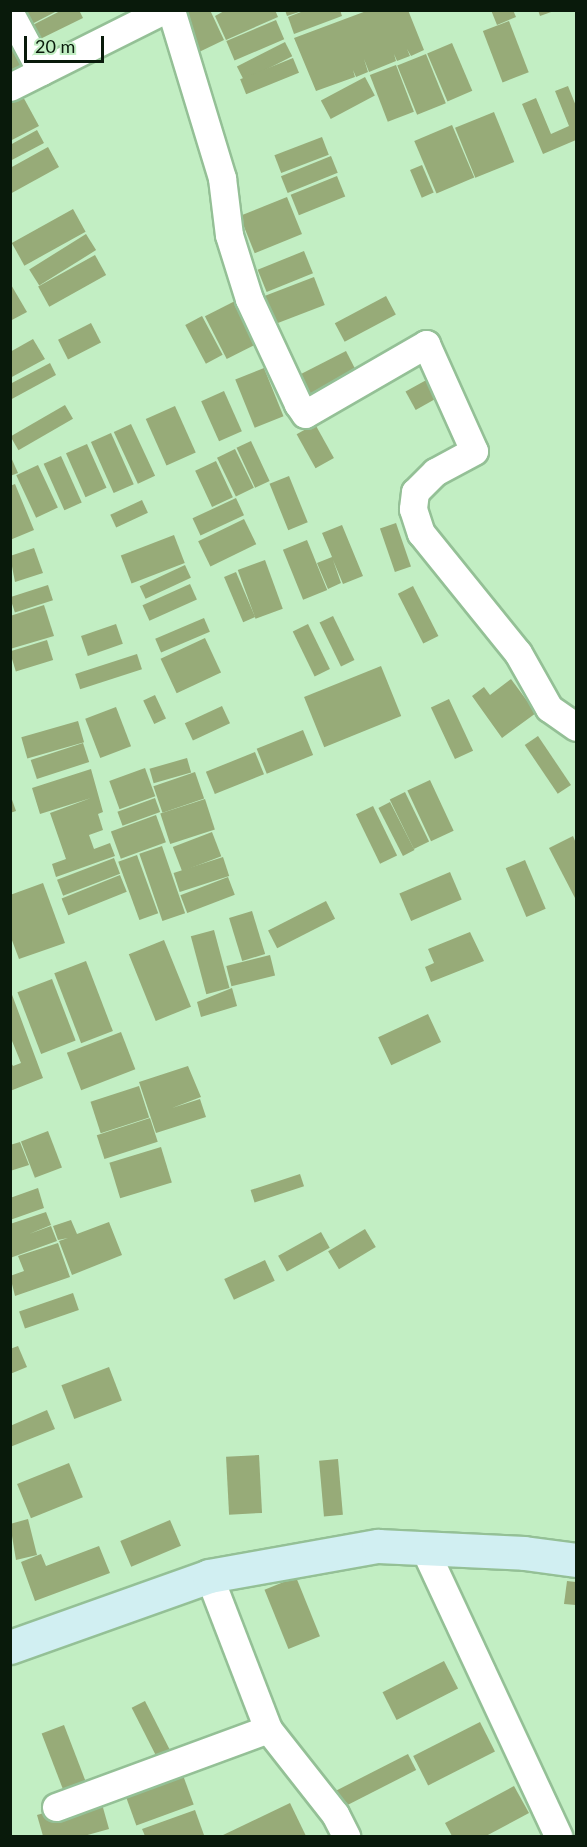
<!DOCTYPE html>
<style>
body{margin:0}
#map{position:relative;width:587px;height:1847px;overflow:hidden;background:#c2eec3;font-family:Lato,sans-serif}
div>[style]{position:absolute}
.building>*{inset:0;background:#97ab78;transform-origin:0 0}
.roads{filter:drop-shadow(2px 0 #94c096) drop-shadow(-2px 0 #94c096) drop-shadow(0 2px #94c096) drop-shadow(0 -2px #94c096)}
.minor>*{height:27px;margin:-13.5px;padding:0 13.5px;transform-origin:13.5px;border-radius:13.5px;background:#fff}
.secondary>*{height:33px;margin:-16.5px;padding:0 16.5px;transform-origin:16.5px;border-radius:16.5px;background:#d1eff2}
span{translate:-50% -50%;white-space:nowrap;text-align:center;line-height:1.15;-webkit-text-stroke:6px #c2eec3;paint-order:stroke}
.frame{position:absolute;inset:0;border:12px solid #091a0b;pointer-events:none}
.scale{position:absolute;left:24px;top:36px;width:80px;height:27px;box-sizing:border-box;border:3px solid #091a0b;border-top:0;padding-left:8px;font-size:18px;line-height:21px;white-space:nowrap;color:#091a0b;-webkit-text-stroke:4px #c2eec3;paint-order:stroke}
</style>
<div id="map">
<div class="building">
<i style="clip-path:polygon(31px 10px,59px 10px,32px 24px,27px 13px)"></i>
<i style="clip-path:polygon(62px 10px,79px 10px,83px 18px,32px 43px,25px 29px)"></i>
<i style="clip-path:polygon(179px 10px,210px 10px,224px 40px,197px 53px)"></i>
<i style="clip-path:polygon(226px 10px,275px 10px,278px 17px,226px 40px,215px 16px)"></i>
<i style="clip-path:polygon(285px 10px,301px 10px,302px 11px,287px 16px)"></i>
<i style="clip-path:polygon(306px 10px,340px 10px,342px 16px,294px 34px,288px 17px)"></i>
<i style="clip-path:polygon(369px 10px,408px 10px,424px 50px,411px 56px,407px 49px,410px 56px,397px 61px,394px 54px,396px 61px,369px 72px,364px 59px,368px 72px,356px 77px,353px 70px,355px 77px,316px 91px,294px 38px)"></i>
<i style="clip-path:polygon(491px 10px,513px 10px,516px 17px,497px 25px)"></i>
<i style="clip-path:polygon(538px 10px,554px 10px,554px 11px,540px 16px)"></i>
<i style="left:276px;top:20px;width:21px;height:54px;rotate:67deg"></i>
<i style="left:509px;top:21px;width:55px;height:28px;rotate:69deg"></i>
<i style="clip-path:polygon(10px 27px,30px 65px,10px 75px)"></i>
<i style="left:285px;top:42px;width:16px;height:54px;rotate:63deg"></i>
<i style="left:452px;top:43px;width:52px;height:27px;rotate:67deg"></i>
<i style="left:426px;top:54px;width:53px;height:31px;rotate:68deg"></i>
<i style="left:293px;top:58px;width:16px;height:57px;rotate:68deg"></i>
<i style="left:396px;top:65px;width:50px;height:28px;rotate:69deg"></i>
<i style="left:365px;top:77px;width:21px;height:50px;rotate:62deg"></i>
<i style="clip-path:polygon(568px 86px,576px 106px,576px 140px,543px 154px,522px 104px,536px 98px,551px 134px,569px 126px,555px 91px)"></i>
<i style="clip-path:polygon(21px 93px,39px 126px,10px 141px,10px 98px)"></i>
<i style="left:494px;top:112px;width:54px;height:42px;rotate:68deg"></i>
<i style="left:452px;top:125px;width:57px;height:41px;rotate:67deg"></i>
<i style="clip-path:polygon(37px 130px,44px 143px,10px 161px,10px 145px)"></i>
<i style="left:322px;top:137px;width:19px;height:51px;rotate:69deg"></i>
<i style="clip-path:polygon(48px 147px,59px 167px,10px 194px,10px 168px)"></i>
<i style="left:331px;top:156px;width:18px;height:54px;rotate:68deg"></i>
<i style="left:422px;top:165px;width:30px;height:13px;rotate:67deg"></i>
<i style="left:337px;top:176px;width:22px;height:50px;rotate:68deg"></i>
<i style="left:287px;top:197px;width:40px;height:51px;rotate:68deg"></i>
<i style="left:73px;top:209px;width:26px;height:70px;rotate:61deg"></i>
<i style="left:86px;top:234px;width:19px;height:67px;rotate:58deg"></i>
<i style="left:304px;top:251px;width:24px;height:50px;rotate:68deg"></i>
<i style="left:95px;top:255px;width:23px;height:65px;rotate:61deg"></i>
<i style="left:314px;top:277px;width:30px;height:53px;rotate:69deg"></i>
<i style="clip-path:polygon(10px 283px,27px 312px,10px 321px)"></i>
<i style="left:386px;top:296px;width:21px;height:58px;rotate:62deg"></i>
<i style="left:237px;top:300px;width:48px;height:36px;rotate:63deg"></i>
<i style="left:202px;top:316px;width:44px;height:19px;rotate:62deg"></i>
<i style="left:91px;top:323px;width:22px;height:37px;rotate:63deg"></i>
<i style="clip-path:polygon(33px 339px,45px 359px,10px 378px,10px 352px)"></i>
<i style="left:346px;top:351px;width:27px;height:56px;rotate:63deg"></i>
<i style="clip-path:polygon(50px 363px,56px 375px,10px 400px,10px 384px)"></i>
<i style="left:264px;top:368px;width:52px;height:31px;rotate:68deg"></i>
<i style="left:430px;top:378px;width:21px;height:28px;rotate:61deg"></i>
<i style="left:224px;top:391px;width:44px;height:25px;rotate:66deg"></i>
<i style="left:65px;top:405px;width:16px;height:63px;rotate:60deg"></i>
<i style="left:175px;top:406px;width:51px;height:32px;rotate:66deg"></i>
<i style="left:131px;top:424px;width:57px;height:19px;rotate:65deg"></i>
<i style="left:315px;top:424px;width:39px;height:21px;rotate:61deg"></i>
<i style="left:111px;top:433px;width:56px;height:22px;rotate:66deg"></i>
<i style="left:251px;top:441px;width:44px;height:16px;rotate:65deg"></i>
<i style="left:87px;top:444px;width:48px;height:23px;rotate:66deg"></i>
<i style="left:235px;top:449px;width:43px;height:20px;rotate:64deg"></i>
<i style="clip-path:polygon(10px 455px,18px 473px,10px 476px)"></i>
<i style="left:61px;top:456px;width:51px;height:19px;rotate:66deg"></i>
<i style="left:216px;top:461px;width:40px;height:23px;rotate:65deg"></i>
<i style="left:38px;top:465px;width:47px;height:24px;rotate:65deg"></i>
<i style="left:289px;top:476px;width:50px;height:21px;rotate:68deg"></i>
<i style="clip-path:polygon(15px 484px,34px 530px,10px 540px,10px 486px)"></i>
<i style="left:236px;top:498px;width:19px;height:48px;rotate:65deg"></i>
<i style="left:142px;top:500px;width:14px;height:35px;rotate:65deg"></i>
<i style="left:244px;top:519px;width:28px;height:51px;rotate:64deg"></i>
<i style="left:396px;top:523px;width:46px;height:17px;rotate:71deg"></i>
<i style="clip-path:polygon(342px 525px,363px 576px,343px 584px,333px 560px,341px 583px,328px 589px,317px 563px,332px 557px,322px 533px)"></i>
<i style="left:174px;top:535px;width:30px;height:57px;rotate:69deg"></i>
<i style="left:307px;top:540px;width:54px;height:26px;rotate:68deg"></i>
<i style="clip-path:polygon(34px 548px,43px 573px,15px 582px,10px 556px)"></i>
<i style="left:265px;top:560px;width:52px;height:29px;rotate:70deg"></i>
<i style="left:185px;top:565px;width:14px;height:50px;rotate:65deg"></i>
<i style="left:236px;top:572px;width:49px;height:13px;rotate:67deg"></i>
<i style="left:190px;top:584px;width:17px;height:52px;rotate:66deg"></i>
<i style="left:48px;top:585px;width:16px;height:40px;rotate:72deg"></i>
<i style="left:413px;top:586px;width:56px;height:17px;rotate:63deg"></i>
<i style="clip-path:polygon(44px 605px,54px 636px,10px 649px,10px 616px)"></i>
<i style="left:333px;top:616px;width:49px;height:15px;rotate:64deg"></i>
<i style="left:204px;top:618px;width:15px;height:53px;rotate:67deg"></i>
<i style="left:116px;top:624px;width:21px;height:37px;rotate:71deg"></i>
<i style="left:308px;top:624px;width:50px;height:17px;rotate:64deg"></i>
<i style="left:205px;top:638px;width:38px;height:49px;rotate:65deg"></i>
<i style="left:47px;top:640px;width:21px;height:39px;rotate:73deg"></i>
<i style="left:137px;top:654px;width:16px;height:65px;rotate:72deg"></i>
<i style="left:381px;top:666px;width:54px;height:83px;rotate:68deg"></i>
<i style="clip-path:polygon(511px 679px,536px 713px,502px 738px,472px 696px,484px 687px,490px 695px)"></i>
<i style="left:155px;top:695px;width:26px;height:13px;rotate:65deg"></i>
<i style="left:449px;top:699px;width:57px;height:20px;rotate:65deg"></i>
<i style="left:222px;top:706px;width:19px;height:41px;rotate:65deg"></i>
<i style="left:116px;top:707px;width:42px;height:33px;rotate:69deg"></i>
<i style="left:78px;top:721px;width:22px;height:59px;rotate:74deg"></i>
<i style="left:303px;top:730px;width:27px;height:50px;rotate:68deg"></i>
<i style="left:538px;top:736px;width:59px;height:16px;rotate:56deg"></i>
<i style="left:83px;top:743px;width:20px;height:55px;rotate:72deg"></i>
<i style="left:255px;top:752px;width:24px;height:53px;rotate:68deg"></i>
<i style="left:187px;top:758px;width:15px;height:39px;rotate:74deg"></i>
<i style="left:145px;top:768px;width:30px;height:38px;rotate:70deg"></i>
<i style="clip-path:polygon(91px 769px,103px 812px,98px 814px,103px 830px,89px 835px,94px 849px,110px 843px,115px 856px,56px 877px,52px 864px,66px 859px,50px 813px,91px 798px,40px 814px,32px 788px)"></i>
<i style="left:195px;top:772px;width:28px;height:44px;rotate:71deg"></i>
<i style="left:430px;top:780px;width:56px;height:25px;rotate:65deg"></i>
<i style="left:405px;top:792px;width:55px;height:17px;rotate:64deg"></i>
<i style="clip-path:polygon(10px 794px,16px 811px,10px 813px)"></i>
<i style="left:155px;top:798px;width:15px;height:40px;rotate:70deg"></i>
<i style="left:205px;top:799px;width:32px;height:47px;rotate:72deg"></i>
<i style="left:390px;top:802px;width:54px;height:13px;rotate:63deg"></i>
<i style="left:373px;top:806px;width:55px;height:19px;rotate:64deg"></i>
<i style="left:156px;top:815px;width:29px;height:48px;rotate:70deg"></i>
<i style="left:212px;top:832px;width:26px;height:42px;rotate:69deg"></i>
<i style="clip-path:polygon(573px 836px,576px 843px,575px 898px,549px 848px)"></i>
<i style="left:162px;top:846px;width:71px;height:24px;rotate:71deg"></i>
<i style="left:137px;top:855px;width:62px;height:20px;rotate:70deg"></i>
<i style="left:223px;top:857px;width:20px;height:52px;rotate:72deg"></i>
<i style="left:114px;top:858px;width:17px;height:61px;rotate:69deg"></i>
<i style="left:525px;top:860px;width:53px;height:21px;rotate:67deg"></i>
<i style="left:450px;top:872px;width:30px;height:55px;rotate:67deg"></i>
<i style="left:120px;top:875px;width:18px;height:63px;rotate:68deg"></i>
<i style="left:228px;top:877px;width:19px;height:51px;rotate:69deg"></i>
<i style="clip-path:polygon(43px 883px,65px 943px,19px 959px,10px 935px,10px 895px)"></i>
<i style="left:326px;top:901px;width:20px;height:65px;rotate:63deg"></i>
<i style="left:252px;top:911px;width:45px;height:24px;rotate:73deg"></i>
<i style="left:214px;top:930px;width:60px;height:24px;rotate:75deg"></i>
<i style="clip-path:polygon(470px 932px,484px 961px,431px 982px,425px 967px,434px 963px,428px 949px)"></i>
<i style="left:164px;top:940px;width:72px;height:38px;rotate:68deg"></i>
<i style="left:270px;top:955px;width:21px;height:45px;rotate:76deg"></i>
<i style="left:86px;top:961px;width:75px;height:34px;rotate:69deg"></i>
<i style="left:52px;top:979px;width:66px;height:37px;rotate:69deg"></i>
<i style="clip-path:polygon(232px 988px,237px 1006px,201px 1017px,197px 1002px)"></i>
<i style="clip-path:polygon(11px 992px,43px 1078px,10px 1091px,10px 1061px,13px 1066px,21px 1063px,10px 1036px)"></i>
<i style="left:428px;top:1014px;width:31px;height:55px;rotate:65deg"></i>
<i style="left:121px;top:1032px;width:40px;height:58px;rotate:69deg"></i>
<i style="clip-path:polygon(188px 1066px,201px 1097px,172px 1108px,200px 1099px,206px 1117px,156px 1133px,139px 1082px)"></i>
<i style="left:139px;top:1086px;width:33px;height:51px;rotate:72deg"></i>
<i style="left:150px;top:1118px;width:25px;height:56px;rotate:72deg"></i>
<i style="left:48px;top:1131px;width:39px;height:29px;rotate:69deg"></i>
<i style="clip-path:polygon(20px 1142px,29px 1165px,10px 1171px,10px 1145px)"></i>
<i style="left:161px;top:1147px;width:37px;height:54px;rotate:73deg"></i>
<i style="left:300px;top:1174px;width:13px;height:52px;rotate:72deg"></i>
<i style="clip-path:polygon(38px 1188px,44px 1208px,10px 1220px,10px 1198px)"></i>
<i style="clip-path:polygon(46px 1212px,51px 1225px,29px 1234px,51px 1226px,57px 1241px,10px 1258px,10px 1224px)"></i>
<i style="clip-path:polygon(71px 1220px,77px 1234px,109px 1222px,122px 1255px,72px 1275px,59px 1241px,68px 1238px,58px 1240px,53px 1226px)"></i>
<i style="left:365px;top:1229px;width:21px;height:43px;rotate:59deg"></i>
<i style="left:321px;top:1232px;width:18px;height:49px;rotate:61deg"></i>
<i style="clip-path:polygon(58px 1243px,70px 1277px,15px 1296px,10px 1276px,24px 1271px,18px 1256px)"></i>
<i style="left:265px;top:1260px;width:23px;height:45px;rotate:65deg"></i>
<i style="left:73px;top:1293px;width:18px;height:57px;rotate:71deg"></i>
<i style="clip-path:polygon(18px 1346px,27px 1367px,10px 1374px,10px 1349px)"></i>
<i style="left:109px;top:1367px;width:36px;height:51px;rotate:69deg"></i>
<i style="clip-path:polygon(47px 1410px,55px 1429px,10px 1447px,10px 1426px)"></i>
<i style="left:259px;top:1455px;width:58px;height:33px;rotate:87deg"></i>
<i style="left:338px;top:1459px;width:56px;height:19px;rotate:85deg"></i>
<i style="left:69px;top:1463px;width:37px;height:56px;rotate:68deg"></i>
<i style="clip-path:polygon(28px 1519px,37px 1555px,16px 1560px,10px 1524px)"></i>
<i style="left:170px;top:1520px;width:28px;height:54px;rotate:67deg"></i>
<i style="clip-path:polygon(99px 1546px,110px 1573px,35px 1601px,21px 1562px,41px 1554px,46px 1566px)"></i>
<i style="left:296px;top:1577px;width:64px;height:34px;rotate:68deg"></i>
<i style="clip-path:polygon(567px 1581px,576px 1582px,576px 1605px,564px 1604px)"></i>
<i style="left:444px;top:1661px;width:31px;height:69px;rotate:63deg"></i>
<i style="left:145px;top:1701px;width:58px;height:15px;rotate:63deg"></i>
<i style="left:480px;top:1722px;width:33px;height:75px;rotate:63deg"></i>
<i style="left:64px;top:1725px;width:61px;height:24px;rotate:69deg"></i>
<i style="left:408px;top:1754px;width:18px;height:82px;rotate:63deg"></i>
<i style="left:180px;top:1767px;width:40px;height:61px;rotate:70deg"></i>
<i style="clip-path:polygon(514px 1786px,529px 1813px,486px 1836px,452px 1836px,445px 1823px)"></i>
<i style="clip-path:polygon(100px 1797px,109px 1829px,84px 1836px,43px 1836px,37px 1815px)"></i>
<i style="clip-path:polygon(290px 1803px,306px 1836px,221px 1836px)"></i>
<i style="clip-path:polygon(195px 1810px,204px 1835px,145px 1836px,142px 1829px)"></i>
</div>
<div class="roads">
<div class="minor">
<i style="left:171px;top:10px;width:176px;rotate:73.1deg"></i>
<i style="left:222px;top:178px;width:57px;rotate:83deg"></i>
<i style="left:229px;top:235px;width:67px;rotate:72.6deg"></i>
<i style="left:249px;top:299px;width:116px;rotate:65deg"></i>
<i style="left:298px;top:404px;width:12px;rotate:55deg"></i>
<i style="left:305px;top:414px;width:140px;rotate:-30deg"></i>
<i style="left:426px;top:344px;width:117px;rotate:65.8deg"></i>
<i style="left:474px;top:451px;width:44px;rotate:151.7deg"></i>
<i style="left:435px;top:472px;width:28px;rotate:135deg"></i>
<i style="left:415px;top:492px;width:17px;rotate:97deg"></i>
<i style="left:413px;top:509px;width:25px;rotate:72deg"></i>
<i style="left:421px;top:533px;width:154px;rotate:51.1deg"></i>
<i style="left:518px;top:653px;width:63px;rotate:60.6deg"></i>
<i style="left:549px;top:708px;width:33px;rotate:35deg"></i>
<i style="left:10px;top:13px;width:66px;rotate:61.9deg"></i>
<i style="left:10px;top:87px;width:172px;rotate:-26.6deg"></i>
<i style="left:424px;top:1548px;width:318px;rotate:65deg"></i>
<i style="left:209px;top:1576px;width:164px;rotate:68.9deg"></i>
<i style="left:268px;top:1729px;width:108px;rotate:51.8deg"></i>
<i style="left:335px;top:1814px;width:25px;rotate:63deg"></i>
<i style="left:56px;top:1807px;width:226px;rotate:-20.2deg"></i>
</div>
<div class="secondary">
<i style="left:10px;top:1647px;width:211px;rotate:-19.6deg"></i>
<i style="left:209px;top:1576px;width:172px;rotate:-10.1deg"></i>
<i style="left:378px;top:1546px;width:146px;rotate:2.7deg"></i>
<i style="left:524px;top:1553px;width:52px;rotate:7.7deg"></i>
</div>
</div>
<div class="frame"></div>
<div class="scale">20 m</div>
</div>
